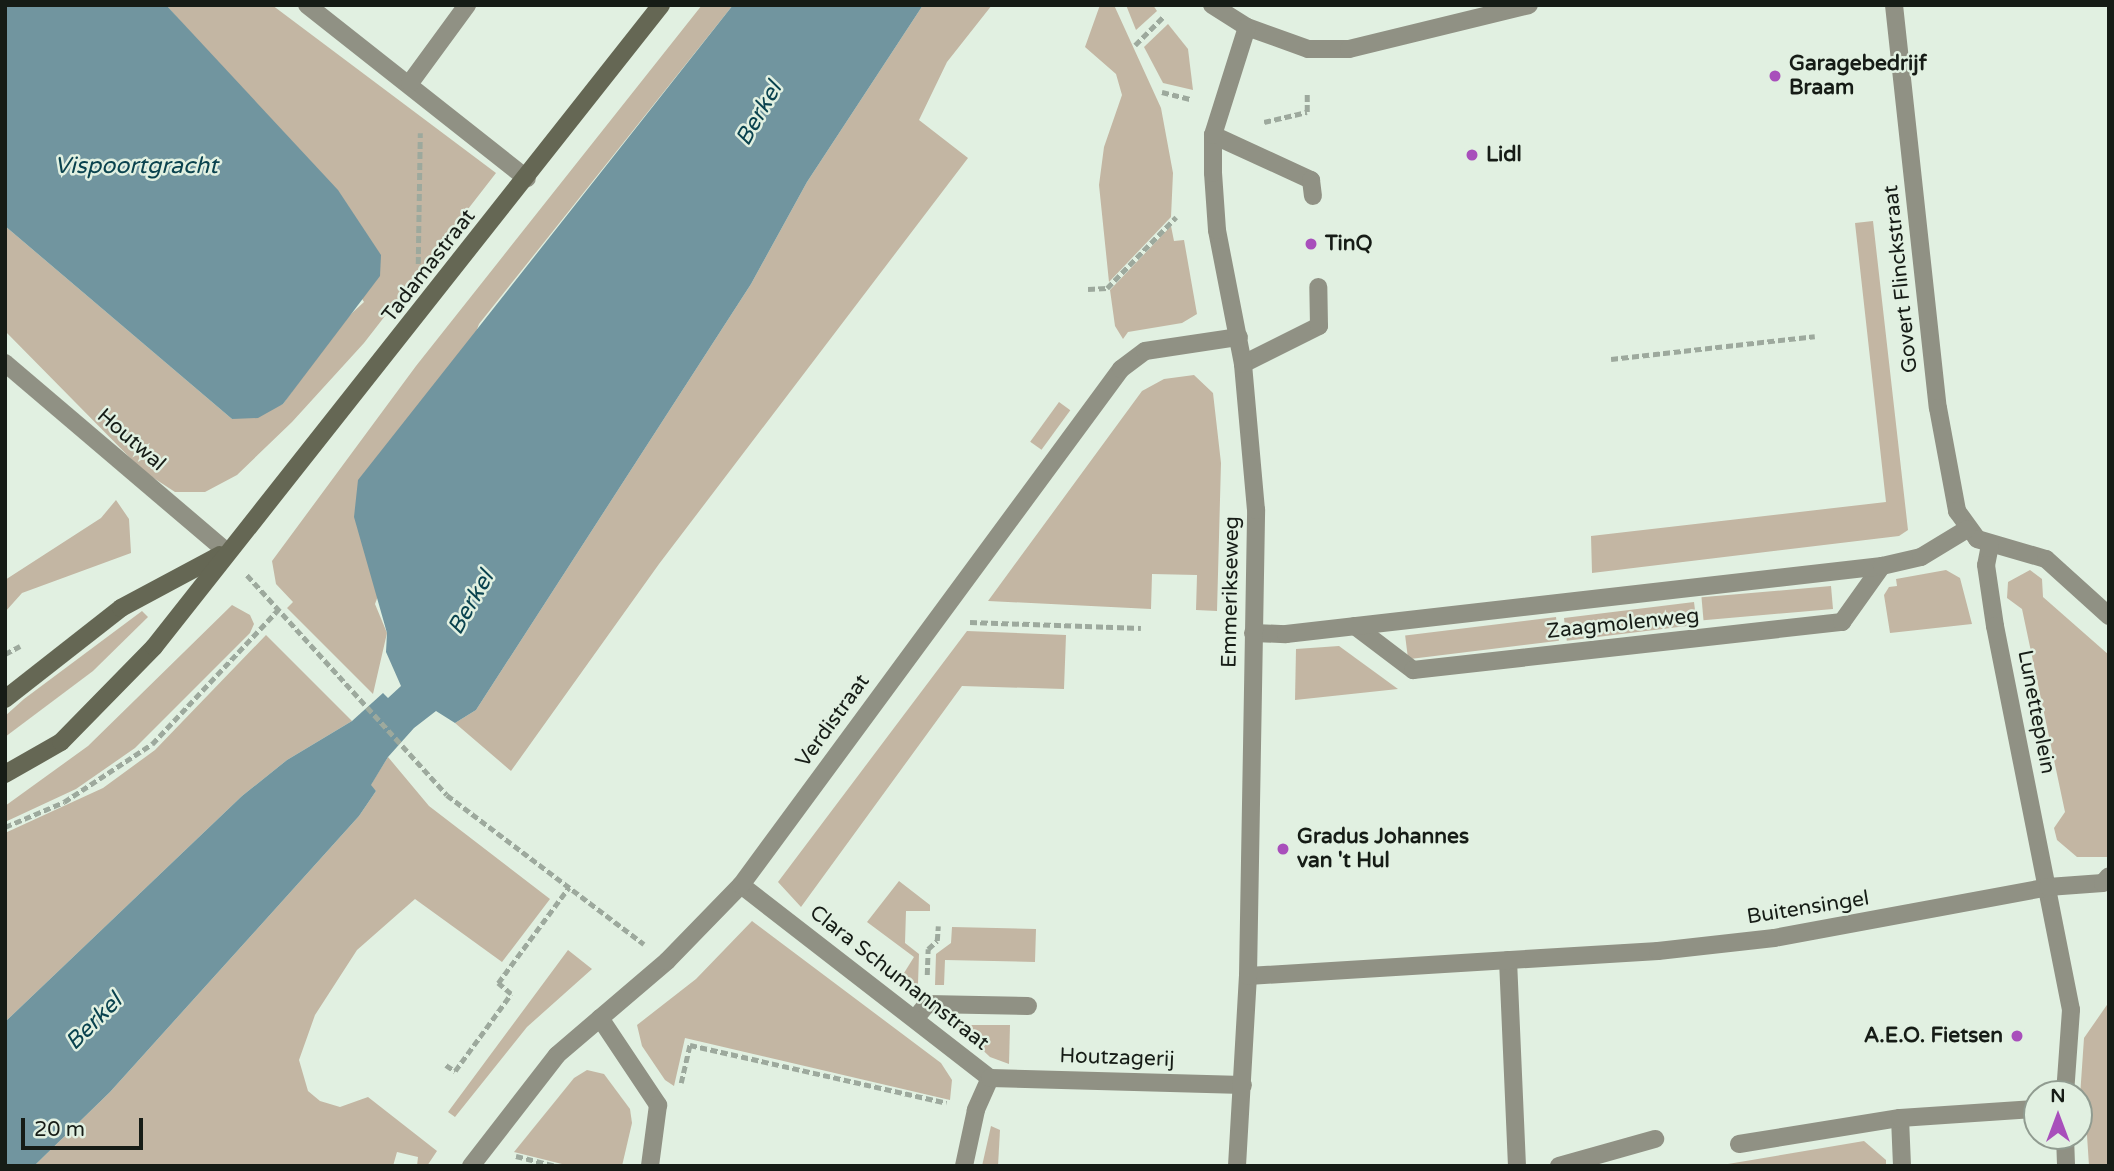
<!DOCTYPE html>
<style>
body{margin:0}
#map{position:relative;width:2114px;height:1171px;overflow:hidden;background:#e1f0e1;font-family:"Varela Round",sans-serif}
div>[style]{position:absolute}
.green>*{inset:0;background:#c3b6a3;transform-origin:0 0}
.water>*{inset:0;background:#71959f}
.path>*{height:4.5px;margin-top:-2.25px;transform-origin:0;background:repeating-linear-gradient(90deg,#9da99d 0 7px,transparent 0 10.5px)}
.lane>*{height:18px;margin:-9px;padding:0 9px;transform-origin:9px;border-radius:9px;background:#909184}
.street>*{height:18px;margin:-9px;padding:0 9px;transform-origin:9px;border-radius:9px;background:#909184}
.secondary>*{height:18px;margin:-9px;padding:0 9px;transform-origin:9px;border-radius:9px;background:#656754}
.dots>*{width:19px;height:19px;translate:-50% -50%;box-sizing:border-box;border:4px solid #e1f0e1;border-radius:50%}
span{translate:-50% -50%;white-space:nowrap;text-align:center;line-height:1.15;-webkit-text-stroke:5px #e1f0e1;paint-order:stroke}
.poi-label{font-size:21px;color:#161c16;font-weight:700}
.left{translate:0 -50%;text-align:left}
.right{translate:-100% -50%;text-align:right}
.street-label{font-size:21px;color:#161c16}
.water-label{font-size:23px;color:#09424e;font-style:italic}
.frame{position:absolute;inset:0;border:7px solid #161c16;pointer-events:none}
.north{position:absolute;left:2023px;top:1080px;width:70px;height:70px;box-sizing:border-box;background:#e1f0e1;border:2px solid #909b90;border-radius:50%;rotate:0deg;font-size:19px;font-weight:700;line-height:28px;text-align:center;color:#161c16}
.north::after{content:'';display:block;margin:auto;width:24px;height:32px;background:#a84fbb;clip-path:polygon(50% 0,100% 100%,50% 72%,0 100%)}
.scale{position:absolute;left:21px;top:1118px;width:122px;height:32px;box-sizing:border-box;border:4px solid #161c16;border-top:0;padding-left:9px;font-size:21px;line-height:24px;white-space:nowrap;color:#161c16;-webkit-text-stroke:5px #e1f0e1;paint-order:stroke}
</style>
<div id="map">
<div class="green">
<i style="clip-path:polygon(166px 5px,272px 5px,496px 173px,364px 343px,292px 422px,237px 475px,205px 492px,175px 492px,143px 471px,5px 331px,5px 226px,232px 419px,283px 404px,339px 325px,364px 302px,207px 51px)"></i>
<i style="clip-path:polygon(702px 5px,733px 5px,479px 324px,375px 604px,387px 633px,373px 694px,287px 608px,293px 602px,276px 584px,272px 561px,416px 366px)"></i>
<i style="clip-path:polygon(923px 5px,992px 5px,947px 62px,919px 120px,968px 158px,659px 564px,511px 771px,455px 723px,476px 710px,751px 284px,807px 182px)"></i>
<i style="clip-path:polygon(1100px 5px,1114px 5px,1161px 108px,1173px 173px,1171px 217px,1109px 282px,1099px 185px,1104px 147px,1122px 95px,1116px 74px,1085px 47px)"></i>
<i style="clip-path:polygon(1126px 5px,1153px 5px,1157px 11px,1136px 30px)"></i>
<i style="clip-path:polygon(1168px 24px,1188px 49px,1193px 90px,1163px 83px,1144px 47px)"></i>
<i style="clip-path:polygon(1873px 221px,1908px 530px,1899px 536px,1592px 573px,1591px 536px,1886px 502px,1855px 223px)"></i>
<i style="clip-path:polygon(1171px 226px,1174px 241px,1184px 240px,1197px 314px,1182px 323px,1128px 332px,1123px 339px,1115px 326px,1110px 290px)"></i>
<i style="clip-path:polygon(1194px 375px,1213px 393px,1221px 463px,1217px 611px,1196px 610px,1197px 575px,1152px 574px,1151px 609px,988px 601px,1142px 391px,1164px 379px)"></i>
<i style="left:1059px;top:402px;width:14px;height:49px;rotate:36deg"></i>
<i style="clip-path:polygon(116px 500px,129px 519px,131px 553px,22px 593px,5px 612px,5px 580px,101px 518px)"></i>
<i style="clip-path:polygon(1946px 570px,1960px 578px,1972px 624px,1890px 633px,1884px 595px,1889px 587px,1897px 586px,1896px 579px)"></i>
<i style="clip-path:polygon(2030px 570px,2042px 579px,2043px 597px,2109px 655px,2109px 857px,2077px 857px,2057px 840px,2054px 828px,2065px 812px,2022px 609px,2007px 598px,2008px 582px)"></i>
<i style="left:1831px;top:586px;width:23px;height:130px;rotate:85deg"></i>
<i style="left:1694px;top:602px;width:23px;height:131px;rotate:83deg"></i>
<i style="clip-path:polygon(232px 605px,250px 615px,254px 624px,250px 633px,135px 748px,76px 789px,5px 822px,5px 806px,88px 746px)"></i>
<i style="clip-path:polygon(142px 611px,148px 617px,93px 671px,5px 737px,5px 716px,24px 699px)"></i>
<i style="left:1556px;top:617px;width:24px;height:152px;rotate:83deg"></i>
<i style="clip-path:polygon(967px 631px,1066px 635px,1064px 689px,962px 686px,801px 907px,778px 882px)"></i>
<i style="clip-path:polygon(266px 635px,352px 721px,287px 760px,242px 796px,5px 1022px,5px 833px,103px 788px,155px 750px)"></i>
<i style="clip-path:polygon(1339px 646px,1398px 689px,1295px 700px,1296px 649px)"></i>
<i style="clip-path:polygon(388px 757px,429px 806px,550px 899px,502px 962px,415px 899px,357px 950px,315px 1015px,299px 1060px,308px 1091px,320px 1101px,340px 1107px,368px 1097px,437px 1151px,427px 1166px,417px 1166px,418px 1157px,397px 1152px,393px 1166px,34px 1166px,110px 1092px,359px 816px,376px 791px,370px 786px)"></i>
<i style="clip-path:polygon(899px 881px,930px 905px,930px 911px,906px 911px,905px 943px,919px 954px,918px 984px,899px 981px,914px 957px,867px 922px)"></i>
<i style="clip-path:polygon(752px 921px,941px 1063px,952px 1080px,950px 1100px,685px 1038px,674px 1086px,665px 1080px,642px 1046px,637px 1025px,696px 979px)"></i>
<i style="clip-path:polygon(952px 927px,1036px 929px,1035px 962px,945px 960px,944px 985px,935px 985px,936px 954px,951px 943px)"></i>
<i style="clip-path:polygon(568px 950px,592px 969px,527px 1027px,455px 1117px,448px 1112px)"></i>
<i style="clip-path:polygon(2109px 1002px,2109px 1166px,2089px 1166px,2086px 1120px,2079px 1111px,2084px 1038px)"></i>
<i style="clip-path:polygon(956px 1025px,1010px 1025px,1009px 1064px,990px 1057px)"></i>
<i style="clip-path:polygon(587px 1070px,604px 1074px,630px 1109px,632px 1123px,622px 1166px,570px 1166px,514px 1152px,574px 1078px)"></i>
<i style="clip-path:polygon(991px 1126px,1000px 1130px,998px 1166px,982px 1166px)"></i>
<i style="clip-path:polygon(1864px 1141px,1886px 1160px,1886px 1166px,1716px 1166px)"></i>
</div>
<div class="water">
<i style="clip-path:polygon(5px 5px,166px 5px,338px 190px,381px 255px,380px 276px,283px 404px,258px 418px,232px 419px,5px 226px)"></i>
<i style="clip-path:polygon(733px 5px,923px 5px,807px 182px,751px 284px,476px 710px,455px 723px,436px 711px,414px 728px,388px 757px,371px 785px,376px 791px,359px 816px,110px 1092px,34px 1166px,5px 1166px,5px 1022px,242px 796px,287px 760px,352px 721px,383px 693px,388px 698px,401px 686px,386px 652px,387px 633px,354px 517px,358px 480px)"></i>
</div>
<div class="path">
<i style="left:1135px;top:45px;width:40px;rotate:-45deg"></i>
<i style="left:1162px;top:92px;width:30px;rotate:14deg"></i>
<i style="left:1264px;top:122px;width:44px;rotate:-13.1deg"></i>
<i style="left:1307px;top:112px;width:19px;rotate:-90deg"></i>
<i style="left:418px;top:264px;width:131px;rotate:-89.1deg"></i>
<i style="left:1088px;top:289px;width:19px;rotate:-3deg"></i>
<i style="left:1107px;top:288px;width:99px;rotate:-45.8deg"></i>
<i style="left:1611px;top:359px;width:205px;rotate:-6.4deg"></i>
<i style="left:247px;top:575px;width:297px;rotate:47.7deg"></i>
<i style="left:447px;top:795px;width:247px;rotate:37.1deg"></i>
<i style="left:970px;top:622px;width:171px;rotate:2deg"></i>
<i style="left:5px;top:654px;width:17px;rotate:-28deg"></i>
<i style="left:5px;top:827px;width:64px;rotate:-23deg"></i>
<i style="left:64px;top:802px;width:105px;rotate:-33.4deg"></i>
<i style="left:152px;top:744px;width:184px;rotate:-46.8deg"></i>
<i style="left:927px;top:975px;width:26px;rotate:-88deg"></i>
<i style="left:928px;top:949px;width:12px;rotate:-42deg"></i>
<i style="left:937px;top:941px;width:15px;rotate:-86deg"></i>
<i style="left:446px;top:1065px;width:11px;rotate:34deg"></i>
<i style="left:455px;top:1071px;width:95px;rotate:-54deg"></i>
<i style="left:511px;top:994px;width:17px;rotate:-140deg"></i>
<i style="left:498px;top:983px;width:119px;rotate:-53.5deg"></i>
<i style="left:681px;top:1083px;width:39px;rotate:-77deg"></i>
<i style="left:690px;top:1045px;width:263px;rotate:12.7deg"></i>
<i style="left:516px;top:1156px;width:41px;rotate:14deg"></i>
</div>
<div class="lane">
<i style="left:1213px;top:135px;width:108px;rotate:24.7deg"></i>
<i style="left:1311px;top:180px;width:16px;rotate:83deg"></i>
<i style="left:1243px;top:364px;width:85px;rotate:-26.6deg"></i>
<i style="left:1319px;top:326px;width:39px;rotate:-91deg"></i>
<i style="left:1508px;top:960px;width:206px;rotate:87.5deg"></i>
<i style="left:915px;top:1019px;width:19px;rotate:-51deg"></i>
<i style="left:927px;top:1004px;width:101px;rotate:1.1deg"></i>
<i style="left:1900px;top:1118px;width:48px;rotate:87.6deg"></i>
<i style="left:1739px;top:1144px;width:163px;rotate:-9.2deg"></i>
<i style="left:1900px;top:1118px;width:137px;rotate:-3.8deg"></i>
<i style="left:1559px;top:1166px;width:100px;rotate:-15.7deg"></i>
</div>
<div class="street">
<i style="left:307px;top:5px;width:280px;rotate:38.3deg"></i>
<i style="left:1212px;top:5px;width:41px;rotate:32.2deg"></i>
<i style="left:1247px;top:27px;width:65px;rotate:19.8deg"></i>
<i style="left:1308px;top:49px;width:41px"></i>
<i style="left:1349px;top:49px;width:185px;rotate:-13.7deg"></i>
<i style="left:1894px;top:5px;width:405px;rotate:83.8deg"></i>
<i style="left:1938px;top:408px;width:105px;rotate:79.5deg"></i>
<i style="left:1957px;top:511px;width:34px;rotate:54deg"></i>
<i style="left:1977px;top:539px;width:72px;rotate:16.2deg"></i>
<i style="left:2046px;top:559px;width:85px;rotate:42.1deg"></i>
<i style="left:410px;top:83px;width:97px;rotate:-53.8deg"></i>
<i style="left:5px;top:363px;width:292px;rotate:40.4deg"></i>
<i style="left:1990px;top:545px;width:20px;rotate:101deg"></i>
<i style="left:1986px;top:565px;width:62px;rotate:81.6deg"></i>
<i style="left:1995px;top:626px;width:391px;rotate:78.8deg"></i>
<i style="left:2071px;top:1010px;width:84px;rotate:94.1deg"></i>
<i style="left:1355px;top:626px;width:73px;rotate:37.2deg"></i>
<i style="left:1413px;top:670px;width:432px;rotate:-6.4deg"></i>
<i style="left:1842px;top:622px;width:69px;rotate:-54.5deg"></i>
<i style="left:1253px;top:633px;width:33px;rotate:2deg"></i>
<i style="left:1286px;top:634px;width:600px;rotate:-6.51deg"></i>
<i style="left:1882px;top:566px;width:40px;rotate:-13deg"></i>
<i style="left:1921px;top:557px;width:54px;rotate:-31.3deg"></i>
<i style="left:741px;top:885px;width:315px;rotate:37.8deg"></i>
<i style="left:990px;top:1078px;width:35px;rotate:114deg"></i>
<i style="left:976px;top:1110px;width:57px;rotate:102.1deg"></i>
<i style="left:1248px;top:976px;width:411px;rotate:-3.5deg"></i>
<i style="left:1658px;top:951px;width:117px;rotate:-6.4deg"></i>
<i style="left:1774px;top:938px;width:279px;rotate:-10.5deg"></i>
<i style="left:2048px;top:887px;width:55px;rotate:-4.2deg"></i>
<i style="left:2103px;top:883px;width:9px;rotate:-49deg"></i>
<i style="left:600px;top:1018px;width:105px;rotate:56.3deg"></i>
<i style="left:658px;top:1105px;width:62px;rotate:97.5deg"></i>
<i style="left:990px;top:1078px;width:253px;rotate:1.6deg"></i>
<i style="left:2065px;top:1136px;width:30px;rotate:88deg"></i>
<i style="left:471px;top:1166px;width:140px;rotate:-52.2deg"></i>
<i style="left:557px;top:1055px;width:145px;rotate:-40.5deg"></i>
<i style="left:667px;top:961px;width:106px;rotate:-45.8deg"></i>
<i style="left:741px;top:885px;width:641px;rotate:-53.63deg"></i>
<i style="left:1121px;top:369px;width:30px;rotate:-37deg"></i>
<i style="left:1145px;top:351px;width:95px;rotate:-8.5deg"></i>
<i style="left:1237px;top:1166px;width:190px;rotate:-86.7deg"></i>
<i style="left:1248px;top:976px;width:466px;rotate:-89deg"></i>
<i style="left:1256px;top:510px;width:147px;rotate:-95.1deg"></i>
<i style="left:1243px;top:364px;width:136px;rotate:-101deg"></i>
<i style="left:1217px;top:230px;width:57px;rotate:-94deg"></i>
<i style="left:1213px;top:173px;width:38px;rotate:-90deg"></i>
<i style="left:1213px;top:135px;width:113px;rotate:-72.5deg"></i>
</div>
<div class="secondary">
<i style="left:5px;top:699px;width:147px;rotate:-38.1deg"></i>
<i style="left:121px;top:608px;width:112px;rotate:-28.2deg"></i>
<i style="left:5px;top:774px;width:64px;rotate:-29.7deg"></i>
<i style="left:61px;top:742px;width:133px;rotate:-45.6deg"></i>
<i style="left:154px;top:647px;width:818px;rotate:-51.7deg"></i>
</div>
<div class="dots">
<i style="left:1775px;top:76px;background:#a84fbb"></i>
<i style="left:1472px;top:155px;background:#a84fbb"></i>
<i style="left:1311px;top:244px;background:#a84fbb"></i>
<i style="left:1283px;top:849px;background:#a84fbb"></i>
<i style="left:2017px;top:1036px;background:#a84fbb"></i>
</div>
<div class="poi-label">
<span class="left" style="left:1789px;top:76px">Garagebedrijf<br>Braam</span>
<span class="left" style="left:1486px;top:155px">Lidl</span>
<span class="left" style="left:1325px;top:244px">TinQ</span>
<span class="left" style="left:1297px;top:849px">Gradus Johannes<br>van 't Hul</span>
<span class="right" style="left:2003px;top:1036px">A.E.O. Fietsen</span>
</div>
<div class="street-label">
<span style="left:429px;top:266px;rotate:-52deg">Tadamastraat</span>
<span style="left:1901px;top:279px;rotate:-96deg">Govert Flinckstraat</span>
<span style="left:131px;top:440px;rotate:41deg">Houtwal</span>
<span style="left:1231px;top:592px;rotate:-89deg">Emmerikseweg</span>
<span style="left:1623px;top:624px;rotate:-6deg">Zaagmolenweg</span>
<span style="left:2036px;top:712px;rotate:79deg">Lunetteplein</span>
<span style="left:833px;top:721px;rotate:-54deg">Verdistraat</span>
<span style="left:1808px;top:908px;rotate:-9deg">Buitensingel</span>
<span style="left:899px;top:978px;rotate:38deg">Clara Schumannstraat</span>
<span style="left:1117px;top:1058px;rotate:2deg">Houtzagerij</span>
</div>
<div class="water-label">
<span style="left:759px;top:114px;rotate:-60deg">Berkel</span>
<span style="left:136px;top:166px">Vispoortgracht</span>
<span style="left:471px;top:603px;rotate:-60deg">Berkel</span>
<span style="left:94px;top:1022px;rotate:-45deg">Berkel</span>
</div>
<div class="frame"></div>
<div class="north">N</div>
<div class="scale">20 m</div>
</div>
